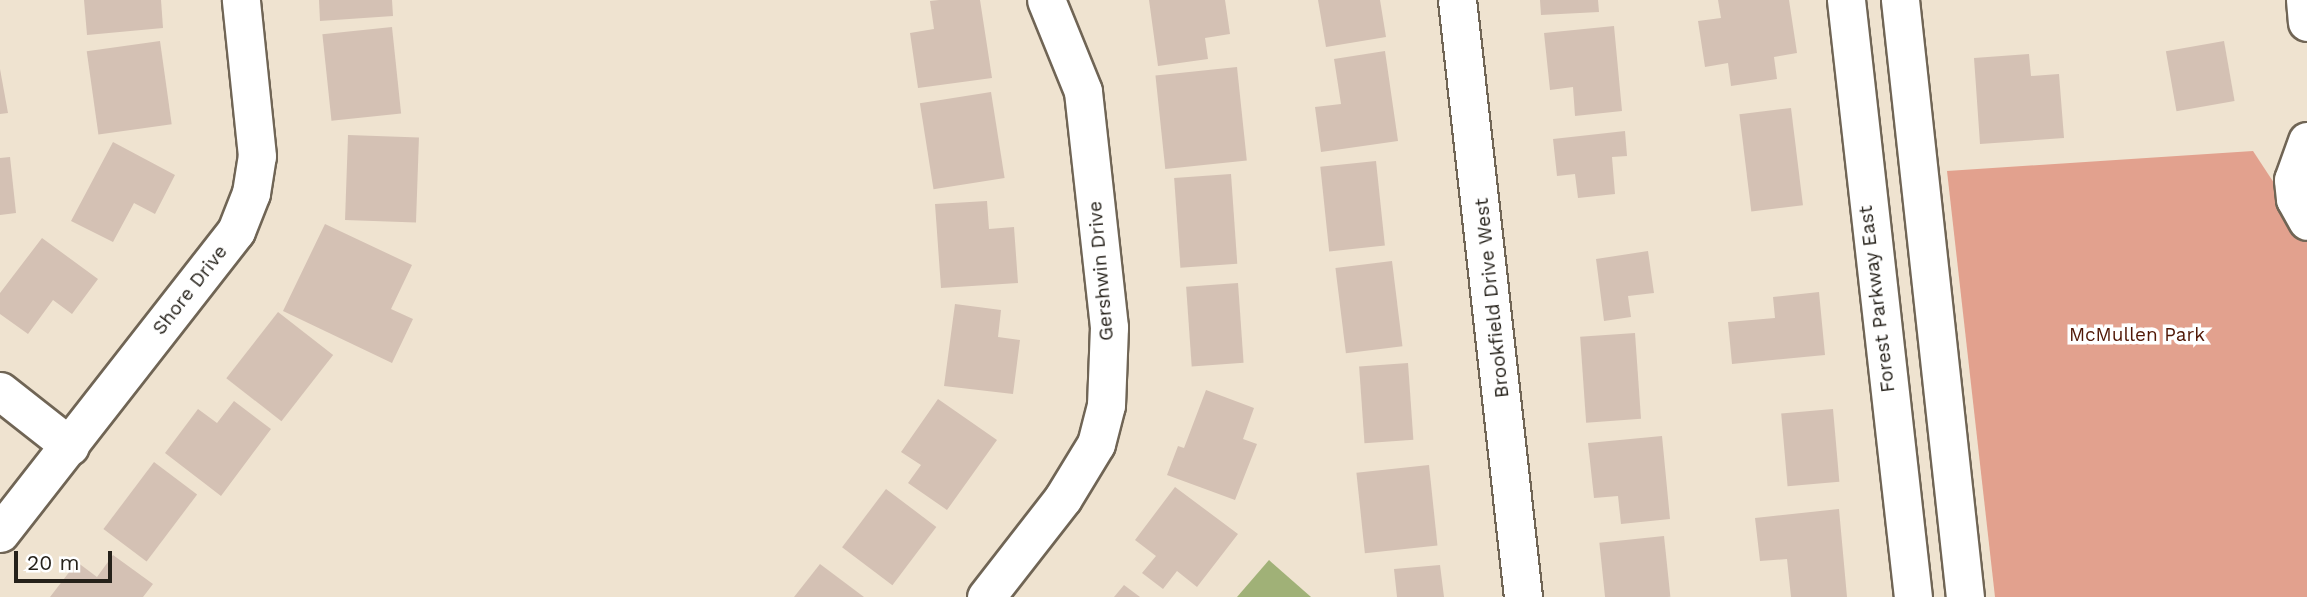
<!DOCTYPE html>
<style>
body{margin:0}
#map{position:relative;width:2307px;height:597px;overflow:hidden;background:#efe3d0;font-family:"Work Sans",sans-serif}
div>[style]{position:absolute}
.green>*{inset:0;background:#e2a18e}
.water>*{inset:0;background:#a0b177}
.building>*{inset:0;background:#d4c1b4;transform-origin:0 0}
.roads{filter:drop-shadow(2px 0 #706555) drop-shadow(-2px 0 #706555) drop-shadow(0 2px #706555) drop-shadow(0 -2px #706555)}
.minor>*{height:37px;margin:-18.5px;padding:0 18.5px;transform-origin:18.5px;border-radius:18.5px;background:#fff}
span{translate:-50% -50%;white-space:nowrap;text-align:center;line-height:1.15;-webkit-text-stroke:7px #fff;paint-order:stroke}
.street-label{font-size:19px;color:#25211a}
.park-label{font-size:19px;color:#501705}
.scale{position:absolute;left:14px;top:551px;width:98px;height:32px;box-sizing:border-box;border:4px solid #25211a;border-top:0;padding-left:9px;font-size:21px;line-height:24px;white-space:nowrap;color:#25211a;-webkit-text-stroke:5px #fff;paint-order:stroke}
</style>
<div id="map">
<div class="green">
<i style="clip-path:polygon(2253px 151px,2307px 233px,2307px 597px,1995px 597px,1947px 171px)"></i>
</div>
<div class="water">
<i style="clip-path:polygon(1269px 560px,1311px 597px,1237px 597px)"></i>
</div>
<div class="building">
<i style="clip-path:polygon(84px 0,161px 0,163px 28px,87px 35px)"></i>
<i style="clip-path:polygon(319px 0,392px 0,393px 16px,320px 21px)"></i>
<i style="clip-path:polygon(939px 0,980px 0,992px 78px,918px 88px,910px 33px,934px 29px,930px 1px)"></i>
<i style="clip-path:polygon(1149px 0,1225px 0,1230px 34px,1205px 38px,1208px 59px,1158px 66px)"></i>
<i style="clip-path:polygon(1318px 0,1380px 0,1386px 37px,1326px 47px)"></i>
<i style="clip-path:polygon(1540px 0,1598px 0,1599px 12px,1541px 15px)"></i>
<i style="clip-path:polygon(1718px 0,1789px 0,1797px 53px,1774px 57px,1777px 79px,1731px 86px,1728px 63px,1705px 67px,1698px 21px,1721px 18px)"></i>
<i style="clip-path:polygon(1614px 26px,1622px 111px,1575px 116px,1573px 87px,1550px 90px,1544px 33px)"></i>
<i style="left:392px;top:27px;width:87px;height:70px;rotate:84deg"></i>
<i style="left:160px;top:41px;width:84px;height:74px;rotate:82deg"></i>
<i style="left:2224px;top:41px;width:61px;height:59px;rotate:80deg"></i>
<i style="clip-path:polygon(1385px 51px,1398px 141px,1321px 152px,1315px 107px,1341px 104px,1334px 59px)"></i>
<i style="clip-path:polygon(2029px 54px,2031px 76px,2059px 74px,2064px 138px,1980px 144px,1974px 58px)"></i>
<i style="left:1237px;top:67px;width:94px;height:82px;rotate:84deg"></i>
<i style="clip-path:polygon(0 69px,8px 113px,0 114px)"></i>
<i style="left:991px;top:92px;width:87px;height:72px;rotate:81deg"></i>
<i style="left:1791px;top:108px;width:98px;height:52px;rotate:83deg"></i>
<i style="clip-path:polygon(1625px 131px,1627px 156px,1612px 157px,1615px 194px,1578px 198px,1575px 174px,1557px 176px,1553px 139px)"></i>
<i style="left:348px;top:135px;width:71px;height:85px;rotate:2deg"></i>
<i style="clip-path:polygon(113px 142px,175px 175px,155px 214px,134px 203px,113px 242px,71px 221px)"></i>
<i style="clip-path:polygon(10px 157px,16px 213px,0 215px,0 158px)"></i>
<i style="left:1376px;top:161px;width:85px;height:56px;rotate:84deg"></i>
<i style="left:1231px;top:174px;width:90px;height:57px;rotate:86deg"></i>
<i style="clip-path:polygon(987px 201px,989px 229px,1014px 227px,1018px 283px,941px 288px,935px 204px)"></i>
<i style="clip-path:polygon(325px 224px,412px 265px,391px 309px,413px 319px,392px 363px,283px 311px)"></i>
<i style="clip-path:polygon(42px 238px,98px 279px,72px 314px,53px 300px,28px 334px,0 314px,0 293px)"></i>
<i style="clip-path:polygon(1648px 251px,1654px 293px,1628px 296px,1631px 317px,1604px 321px,1596px 259px)"></i>
<i style="left:1392px;top:261px;width:86px;height:57px;rotate:83deg"></i>
<i style="left:1238px;top:283px;width:80px;height:52px;rotate:86deg"></i>
<i style="clip-path:polygon(1819px 292px,1825px 355px,1732px 364px,1728px 322px,1775px 318px,1773px 297px)"></i>
<i style="clip-path:polygon(955px 304px,1001px 310px,998px 337px,1020px 340px,1013px 394px,944px 386px)"></i>
<i style="left:278px;top:312px;width:70px;height:84px;rotate:38deg"></i>
<i style="left:1635px;top:333px;width:86px;height:55px;rotate:86deg"></i>
<i style="left:1408px;top:363px;width:77px;height:49px;rotate:86deg"></i>
<i style="clip-path:polygon(1206px 390px,1254px 408px,1243px 439px,1257px 444px,1235px 500px,1167px 475px,1178px 446px,1184px 448px)"></i>
<i style="clip-path:polygon(938px 399px,997px 440px,947px 510px,908px 483px,921px 465px,901px 452px)"></i>
<i style="clip-path:polygon(234px 401px,271px 429px,221px 496px,165px 453px,198px 409px,217px 423px)"></i>
<i style="left:1833px;top:409px;width:73px;height:52px;rotate:85deg"></i>
<i style="clip-path:polygon(1662px 436px,1670px 519px,1621px 524px,1618px 496px,1594px 498px,1588px 443px)"></i>
<i style="left:154px;top:462px;width:54px;height:84px;rotate:37deg"></i>
<i style="left:1429px;top:465px;width:81px;height:73px;rotate:84deg"></i>
<i style="clip-path:polygon(1175px 487px,1238px 534px,1197px 587px,1177px 571px,1163px 589px,1142px 573px,1156px 556px,1135px 540px)"></i>
<i style="left:886px;top:489px;width:63px;height:73px;rotate:37deg"></i>
<i style="clip-path:polygon(1839px 509px,1847px 597px,1791px 597px,1787px 559px,1760px 561px,1755px 518px)"></i>
<i style="left:1664px;top:536px;width:61px;height:65px;rotate:84deg"></i>
<i style="clip-path:polygon(113px 555px,153px 584px,143px 597px,50px 597px,77px 562px,97px 577px)"></i>
<i style="clip-path:polygon(820px 564px,864px 597px,794px 597px)"></i>
<i style="clip-path:polygon(1440px 565px,1444px 597px,1397px 597px,1394px 569px)"></i>
<i style="clip-path:polygon(1124px 585px,1140px 597px,1114px 597px)"></i>
</div>
<div class="roads">
<div class="minor">
<i style="left:1457px;top:0;width:601px;rotate:83.69deg"></i>
<i style="left:1846px;top:0;width:601px;rotate:83.6deg"></i>
<i style="left:1900px;top:0;width:601px;rotate:83.79deg"></i>
<i style="left:2305px;top:0;width:22px;rotate:85deg"></i>
<i style="left:2307px;top:141px;width:41px;rotate:109.7deg"></i>
<i style="left:2293px;top:180px;width:19px;rotate:84deg"></i>
<i style="left:2295px;top:199px;width:25px;rotate:61deg"></i>
<i style="left:0;top:391px;width:89px;rotate:38.2deg"></i>
<i style="left:0;top:533px;width:383px;rotate:-52deg"></i>
<i style="left:236px;top:231px;width:41px;rotate:-68.5deg"></i>
<i style="left:251px;top:193px;width:37px;rotate:-81deg"></i>
<i style="left:257px;top:156px;width:157px;rotate:-95.9deg"></i>
<i style="left:986px;top:597px;width:125px;rotate:-52.1deg"></i>
<i style="left:1063px;top:498px;width:63px;rotate:-58.6deg"></i>
<i style="left:1096px;top:444px;width:40px;rotate:-75.6deg"></i>
<i style="left:1106px;top:405px;width:78px;rotate:-87.8deg"></i>
<i style="left:1109px;top:327px;width:237px;rotate:-96.3deg"></i>
<i style="left:1083px;top:91px;width:98px;rotate:-112.1deg"></i>
</div>
</div>
<div class="street-label">
<span style="left:1101px;top:271px;rotate:-95deg">Gershwin Drive</span>
<span style="left:190px;top:290px;rotate:-52deg">Shore Drive</span>
<span style="left:1492px;top:298px;rotate:-96deg">Brookfield Drive West</span>
<span style="left:1877px;top:299px;rotate:-97deg">Forest Parkway East</span>
</div>
<div class="park-label">
<span style="left:2137px;top:335px">McMullen Park</span>
</div>
<div class="scale">20 m</div>
</div>
